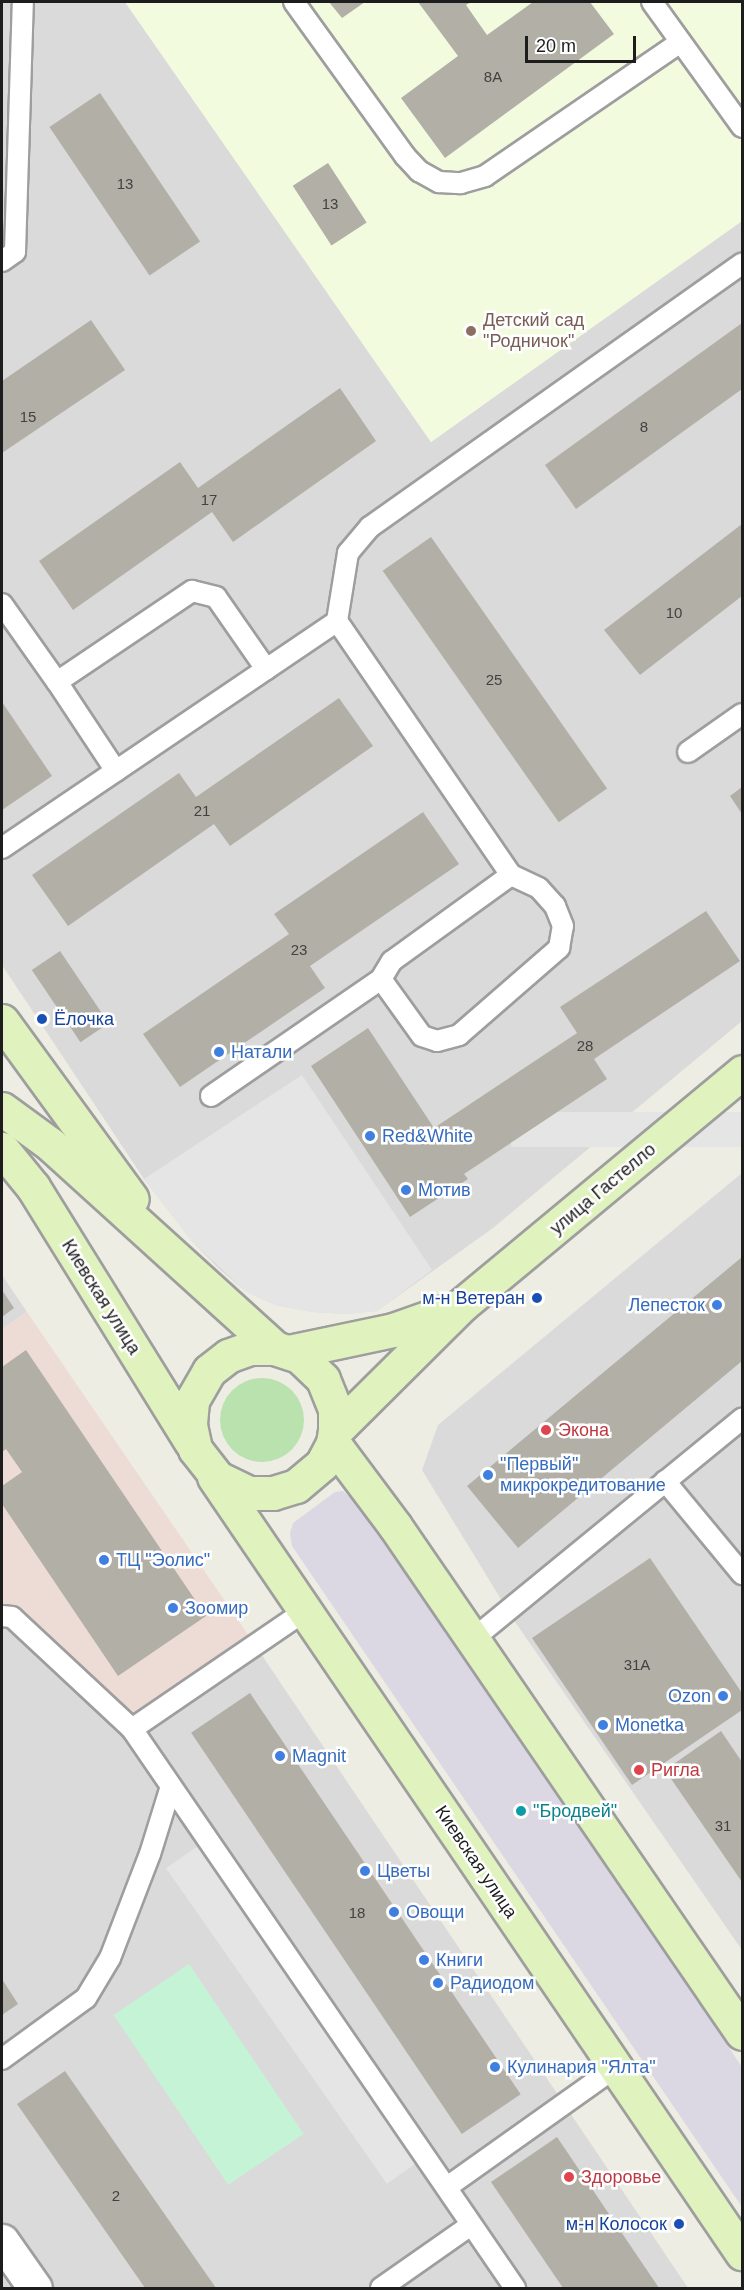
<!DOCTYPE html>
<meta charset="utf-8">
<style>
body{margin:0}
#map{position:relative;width:744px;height:2290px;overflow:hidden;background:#edede4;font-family:Helvetica,sans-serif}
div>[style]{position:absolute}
.residential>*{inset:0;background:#dbdada}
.commercial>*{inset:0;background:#ecdcd5}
.education>*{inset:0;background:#f3fbdf}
.grass>*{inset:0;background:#bae2af}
.round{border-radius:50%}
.park>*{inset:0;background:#c5f3d6;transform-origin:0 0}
.parking>*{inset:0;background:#e5e5e5;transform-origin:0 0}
.plaza>*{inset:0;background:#dbd8e3}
.building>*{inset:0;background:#b2afa7;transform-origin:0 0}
.roads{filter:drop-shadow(2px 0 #9e9e9e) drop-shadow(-2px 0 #9e9e9e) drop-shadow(0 2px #9e9e9e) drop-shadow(0 -2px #9e9e9e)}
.lane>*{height:20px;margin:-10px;padding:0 10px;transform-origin:10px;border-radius:10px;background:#fff}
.street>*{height:33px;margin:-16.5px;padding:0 16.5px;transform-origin:16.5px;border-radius:16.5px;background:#fff}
.secondary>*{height:33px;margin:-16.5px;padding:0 16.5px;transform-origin:16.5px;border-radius:16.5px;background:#e0f2bd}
.dots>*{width:16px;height:16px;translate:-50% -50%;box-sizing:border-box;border:3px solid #fff;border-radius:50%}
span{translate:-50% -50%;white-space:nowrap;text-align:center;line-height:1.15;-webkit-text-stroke:5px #fff;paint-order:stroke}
.number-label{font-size:15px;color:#424240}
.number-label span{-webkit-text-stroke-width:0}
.education-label{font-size:18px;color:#785e54}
.left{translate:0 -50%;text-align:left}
.transit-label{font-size:18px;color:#164399}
.right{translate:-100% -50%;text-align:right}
.shop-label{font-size:18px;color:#366cbe}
.street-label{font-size:18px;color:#1d1d1d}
.health-label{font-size:18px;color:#be3a42}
.culture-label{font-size:18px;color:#0d838f}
.frame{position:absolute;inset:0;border:3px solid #1d1d1d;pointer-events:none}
.scale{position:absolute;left:525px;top:36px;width:111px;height:27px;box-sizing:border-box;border:3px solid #1d1d1d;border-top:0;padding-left:8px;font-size:18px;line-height:21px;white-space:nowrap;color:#1d1d1d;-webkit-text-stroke:4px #fff;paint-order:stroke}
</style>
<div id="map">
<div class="residential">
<i style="clip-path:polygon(2px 2px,125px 2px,431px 442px,742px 221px,742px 1021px,493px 1228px,377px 1311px,347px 1314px,313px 1312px,275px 1305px,245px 1291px,218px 1268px,192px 1241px,144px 1179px,2px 965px)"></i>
<i style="clip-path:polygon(742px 1173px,742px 1950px,513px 1619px,422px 1470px,438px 1425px)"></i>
<i style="clip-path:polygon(2px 1275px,27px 1312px,2px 1329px)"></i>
<i style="clip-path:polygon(2px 1616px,255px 1645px,688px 2288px,2px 2288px)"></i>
</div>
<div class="commercial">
<i style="clip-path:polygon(27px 1312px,255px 1645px,132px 1729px,2px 1616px,2px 1329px)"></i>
</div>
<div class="education">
<i style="clip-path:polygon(125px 2px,742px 2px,742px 221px,431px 442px)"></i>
</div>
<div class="grass">
<i class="round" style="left:220px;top:1378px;width:84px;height:84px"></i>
</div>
<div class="park">
<i style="left:189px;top:1964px;width:205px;height:91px;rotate:56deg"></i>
</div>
<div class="parking">
<i style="clip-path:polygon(302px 1075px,432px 1270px,377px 1311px,347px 1314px,313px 1312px,275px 1305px,245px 1291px,192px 1241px,144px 1179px)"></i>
<i style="left:742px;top:1112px;width:35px;height:231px;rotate:90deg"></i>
<i style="left:198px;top:1846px;width:385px;height:39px;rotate:55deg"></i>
</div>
<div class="plaza">
<i style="clip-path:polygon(343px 1491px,363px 1509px,742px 2067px,742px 2207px,292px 1546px,290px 1533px,293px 1523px,335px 1492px)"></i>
</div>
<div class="building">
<i style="clip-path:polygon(329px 2px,365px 2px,342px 18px)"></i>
<i style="clip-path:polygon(418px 2px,471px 2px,466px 5px,487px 35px,533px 2px,590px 2px,614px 34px,445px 158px,401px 98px,458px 56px)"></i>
<i style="left:100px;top:93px;width:179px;height:61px;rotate:56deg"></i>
<i style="left:328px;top:163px;width:71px;height:42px;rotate:57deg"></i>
<i style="clip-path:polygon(91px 320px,125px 370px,2px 453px,2px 381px)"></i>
<i style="clip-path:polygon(742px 323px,742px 389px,576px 509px,545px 465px)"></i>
<i style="clip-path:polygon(340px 388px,376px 441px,233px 542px,212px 512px,73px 610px,39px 561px,180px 462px,198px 488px)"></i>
<i style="clip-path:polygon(742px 524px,742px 596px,640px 675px,604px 630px)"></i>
<i style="left:431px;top:537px;width:307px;height:59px;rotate:55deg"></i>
<i style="clip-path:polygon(339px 698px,373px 746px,230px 846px,214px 824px,68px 926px,32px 875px,179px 773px,196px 797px)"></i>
<i style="clip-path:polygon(2px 702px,52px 776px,2px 810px)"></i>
<i style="clip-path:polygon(742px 787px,742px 814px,730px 796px)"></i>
<i style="clip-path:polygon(423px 812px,459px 864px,310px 966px,325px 988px,180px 1087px,143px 1034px,289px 934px,274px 914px)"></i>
<i style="clip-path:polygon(706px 911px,740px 961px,594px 1059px,607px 1079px,464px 1174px,468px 1179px,410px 1217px,311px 1066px,368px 1028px,434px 1128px,577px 1033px,560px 1007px)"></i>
<i style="left:60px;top:951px;width:87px;height:34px;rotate:56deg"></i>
<i style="clip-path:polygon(742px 1257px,742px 1361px,518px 1548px,467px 1486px)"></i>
<i style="clip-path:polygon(2px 1290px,14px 1308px,2px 1317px)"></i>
<i style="clip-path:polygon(26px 1350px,206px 1616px,118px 1676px,2px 1504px,2px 1486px,22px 1472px,6px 1449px,2px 1452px,2px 1367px)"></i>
<i style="clip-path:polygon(650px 1558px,742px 1693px,742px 1710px,632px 1785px,532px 1638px)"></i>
<i style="left:250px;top:1693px;width:484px;height:71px;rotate:56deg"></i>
<i style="clip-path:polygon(721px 1731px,742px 1762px,742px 1882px,665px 1770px)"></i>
<i style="clip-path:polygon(2px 1979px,18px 2004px,2px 2015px)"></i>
<i style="clip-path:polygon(65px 2071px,216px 2288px,145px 2288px,17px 2104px)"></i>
<i style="clip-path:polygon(557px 2137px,659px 2288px,563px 2288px,491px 2182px)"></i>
</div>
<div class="roads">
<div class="lane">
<i style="left:294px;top:2px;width:190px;rotate:54.2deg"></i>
<i style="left:405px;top:156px;width:21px;rotate:47deg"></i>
<i style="left:419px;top:171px;width:23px;rotate:29deg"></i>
<i style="left:439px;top:182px;width:22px;rotate:3deg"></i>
<i style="left:461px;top:183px;width:25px;rotate:-16deg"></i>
<i style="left:485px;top:176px;width:237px;rotate:-34.4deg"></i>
<i style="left:652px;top:2px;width:154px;rotate:54.2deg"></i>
<i style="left:2px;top:261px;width:16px;rotate:-35deg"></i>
<i style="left:15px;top:252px;width:250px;rotate:-88.2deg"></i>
<i style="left:2px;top:604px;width:95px;rotate:54.8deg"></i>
<i style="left:688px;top:752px;width:66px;rotate:-35.1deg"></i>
<i style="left:116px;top:771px;width:107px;rotate:-123.5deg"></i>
<i style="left:57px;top:682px;width:163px;rotate:-34deg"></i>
<i style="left:192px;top:591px;width:25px;rotate:14deg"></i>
<i style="left:216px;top:597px;width:88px;rotate:55.2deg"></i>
<i style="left:2px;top:848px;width:405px;rotate:-34.1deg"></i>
<i style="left:337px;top:621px;width:69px;rotate:-80.8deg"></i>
<i style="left:348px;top:553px;width:34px;rotate:-50deg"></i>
<i style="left:370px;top:527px;width:456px;rotate:-35.3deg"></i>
<i style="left:381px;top:979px;width:70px;rotate:54.3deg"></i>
<i style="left:422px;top:1036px;width:16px;rotate:18deg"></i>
<i style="left:437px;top:1041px;width:23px;rotate:-15deg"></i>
<i style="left:459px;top:1035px;width:133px;rotate:-41deg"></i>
<i style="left:559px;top:948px;width:22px;rotate:-80deg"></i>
<i style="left:563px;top:926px;width:22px;rotate:-112deg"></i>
<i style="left:555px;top:906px;width:24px;rotate:-132deg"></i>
<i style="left:539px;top:888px;width:31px;rotate:-155deg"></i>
<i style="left:211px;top:1096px;width:206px;rotate:-34.5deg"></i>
<i style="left:381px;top:979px;width:21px;rotate:-59deg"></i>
<i style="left:392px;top:961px;width:147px;rotate:-35.9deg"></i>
<i style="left:511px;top:875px;width:308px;rotate:-124.4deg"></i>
<i style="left:665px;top:1481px;width:121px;rotate:50.4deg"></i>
<i style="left:2px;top:1616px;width:10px;rotate:6deg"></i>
<i style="left:12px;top:1617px;width:164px;rotate:43deg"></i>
<i style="left:132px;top:1729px;width:678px;rotate:55.58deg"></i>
<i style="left:473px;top:1639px;width:348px;rotate:-39.3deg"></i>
<i style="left:132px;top:1729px;width:209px;rotate:-34.3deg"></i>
<i style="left:2px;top:2059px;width:104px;rotate:-36deg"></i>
<i style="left:86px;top:1998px;width:47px;rotate:-59deg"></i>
<i style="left:110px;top:1958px;width:111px;rotate:-69deg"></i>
<i style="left:150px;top:1854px;width:71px;rotate:-72.8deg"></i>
<i style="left:447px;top:2187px;width:207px;rotate:-35.4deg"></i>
<i style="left:381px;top:2288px;width:110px;rotate:-35deg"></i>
</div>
<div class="street">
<i style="left:2px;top:2241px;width:57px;rotate:54.9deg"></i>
</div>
<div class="secondary">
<i style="left:2px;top:1021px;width:220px;rotate:53.9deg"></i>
<i style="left:2px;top:1109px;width:59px;rotate:36.1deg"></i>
<i style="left:50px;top:1144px;width:304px;rotate:42.2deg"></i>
<i style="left:2px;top:1149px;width:49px;rotate:50.8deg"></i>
<i style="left:33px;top:1187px;width:300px;rotate:58.2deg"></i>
<i style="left:289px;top:1352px;width:106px;rotate:-11.9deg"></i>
<i style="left:393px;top:1330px;width:57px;rotate:-19.4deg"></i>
<i style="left:335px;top:1431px;width:22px;rotate:-90deg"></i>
<i style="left:335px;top:1409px;width:32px;rotate:-112deg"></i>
<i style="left:323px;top:1379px;width:33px;rotate:-136deg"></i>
<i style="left:299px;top:1356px;width:25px;rotate:-162deg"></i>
<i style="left:275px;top:1348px;width:25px;rotate:180deg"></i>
<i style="left:250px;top:1348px;width:23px;rotate:160deg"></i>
<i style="left:228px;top:1356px;width:24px;rotate:142deg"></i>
<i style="left:209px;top:1371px;width:34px;rotate:120deg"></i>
<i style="left:192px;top:1401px;width:24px;rotate:95deg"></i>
<i style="left:190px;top:1425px;width:25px;rotate:78deg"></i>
<i style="left:195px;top:1449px;width:37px;rotate:52deg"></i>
<i style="left:218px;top:1478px;width:34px;rotate:26deg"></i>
<i style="left:249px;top:1493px;width:24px"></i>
<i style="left:273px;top:1493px;width:24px;rotate:-17deg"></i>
<i style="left:296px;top:1486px;width:34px;rotate:-40deg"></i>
<i style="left:322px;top:1464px;width:24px;rotate:-62deg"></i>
<i style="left:333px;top:1443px;width:12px;rotate:-81deg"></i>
<i style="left:335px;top:1431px;width:180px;rotate:-44.8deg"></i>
<i style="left:463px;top:1304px;width:363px;rotate:-39.7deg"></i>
<i style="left:333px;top:1443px;width:104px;rotate:53.2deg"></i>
<i style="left:395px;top:1526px;width:614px;rotate:55.61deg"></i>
<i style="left:214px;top:1477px;width:939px;rotate:55.77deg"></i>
</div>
</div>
<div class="dots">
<i style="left:471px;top:331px;background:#8d6e63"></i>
<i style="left:42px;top:1019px;background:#1a4fb4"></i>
<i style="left:219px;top:1052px;background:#3f7fe0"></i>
<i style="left:370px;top:1136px;background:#3f7fe0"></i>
<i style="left:406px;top:1190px;background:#3f7fe0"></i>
<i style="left:537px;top:1298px;background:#1a4fb4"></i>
<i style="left:717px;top:1305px;background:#3f7fe0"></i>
<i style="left:546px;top:1430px;background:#e0444e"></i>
<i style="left:488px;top:1475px;background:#3f7fe0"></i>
<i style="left:104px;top:1560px;background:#3f7fe0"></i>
<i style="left:173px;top:1608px;background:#3f7fe0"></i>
<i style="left:723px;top:1696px;background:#3f7fe0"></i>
<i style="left:603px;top:1725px;background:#3f7fe0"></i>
<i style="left:280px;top:1756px;background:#3f7fe0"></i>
<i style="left:639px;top:1770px;background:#e0444e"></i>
<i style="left:521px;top:1811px;background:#0f9aa8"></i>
<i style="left:365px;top:1871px;background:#3f7fe0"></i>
<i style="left:394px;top:1912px;background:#3f7fe0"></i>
<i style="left:424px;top:1960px;background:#3f7fe0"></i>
<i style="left:438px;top:1983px;background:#3f7fe0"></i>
<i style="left:495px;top:2067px;background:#3f7fe0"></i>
<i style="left:569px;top:2177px;background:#e0444e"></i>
<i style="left:679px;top:2224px;background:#1a4fb4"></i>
</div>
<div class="number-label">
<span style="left:493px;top:77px">8А</span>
<span style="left:125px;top:184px">13</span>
<span style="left:330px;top:204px">13</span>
<span style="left:28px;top:417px">15</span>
<span style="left:644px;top:427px">8</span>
<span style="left:209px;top:500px">17</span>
<span style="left:674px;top:613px">10</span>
<span style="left:494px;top:680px">25</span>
<span style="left:202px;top:811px">21</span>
<span style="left:299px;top:950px">23</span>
<span style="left:585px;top:1046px">28</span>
<span style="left:637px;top:1665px">31А</span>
<span style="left:723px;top:1826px">31</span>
<span style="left:357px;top:1913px">18</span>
<span style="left:116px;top:2196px">2</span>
</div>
<div class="education-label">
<span class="left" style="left:483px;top:331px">Детский сад<br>"Родничок"</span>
</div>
<div class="transit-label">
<span class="left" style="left:54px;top:1019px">Ёлочка</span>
<span class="right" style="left:525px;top:1298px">м-н Ветеран</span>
<span class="right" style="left:667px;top:2224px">м-н Колосок</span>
</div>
<div class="shop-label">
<span class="left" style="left:231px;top:1052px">Натали</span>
<span class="left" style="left:382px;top:1136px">Red&amp;White</span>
<span class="left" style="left:418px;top:1190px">Мотив</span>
<span class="right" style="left:705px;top:1305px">Лепесток</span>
<span class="left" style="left:500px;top:1475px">"Первый"<br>микрокредитование</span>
<span class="left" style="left:116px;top:1560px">ТЦ "Эолис"</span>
<span class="left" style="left:185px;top:1608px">Зоомир</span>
<span class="right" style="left:711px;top:1696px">Ozon</span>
<span class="left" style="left:615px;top:1725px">Monetka</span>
<span class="left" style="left:292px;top:1756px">Magnit</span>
<span class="left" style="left:377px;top:1871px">Цветы</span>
<span class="left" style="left:406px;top:1912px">Овощи</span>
<span class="left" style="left:436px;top:1960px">Книги</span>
<span class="left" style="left:450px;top:1983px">Радиодом</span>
<span class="left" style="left:507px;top:2067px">Кулинария "Ялта"</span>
</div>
<div class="street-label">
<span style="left:603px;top:1189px;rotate:-40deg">улица Гастелло</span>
<span style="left:101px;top:1297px;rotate:58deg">Киевская улица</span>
<span style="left:476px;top:1862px;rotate:56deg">Киевская улица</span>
</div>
<div class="health-label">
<span class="left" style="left:558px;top:1430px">Экона</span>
<span class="left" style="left:651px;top:1770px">Ригла</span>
<span class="left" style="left:581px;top:2177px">Здоровье</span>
</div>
<div class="culture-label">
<span class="left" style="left:533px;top:1811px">"Бродвей"</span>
</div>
<div class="frame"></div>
<div class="scale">20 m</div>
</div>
